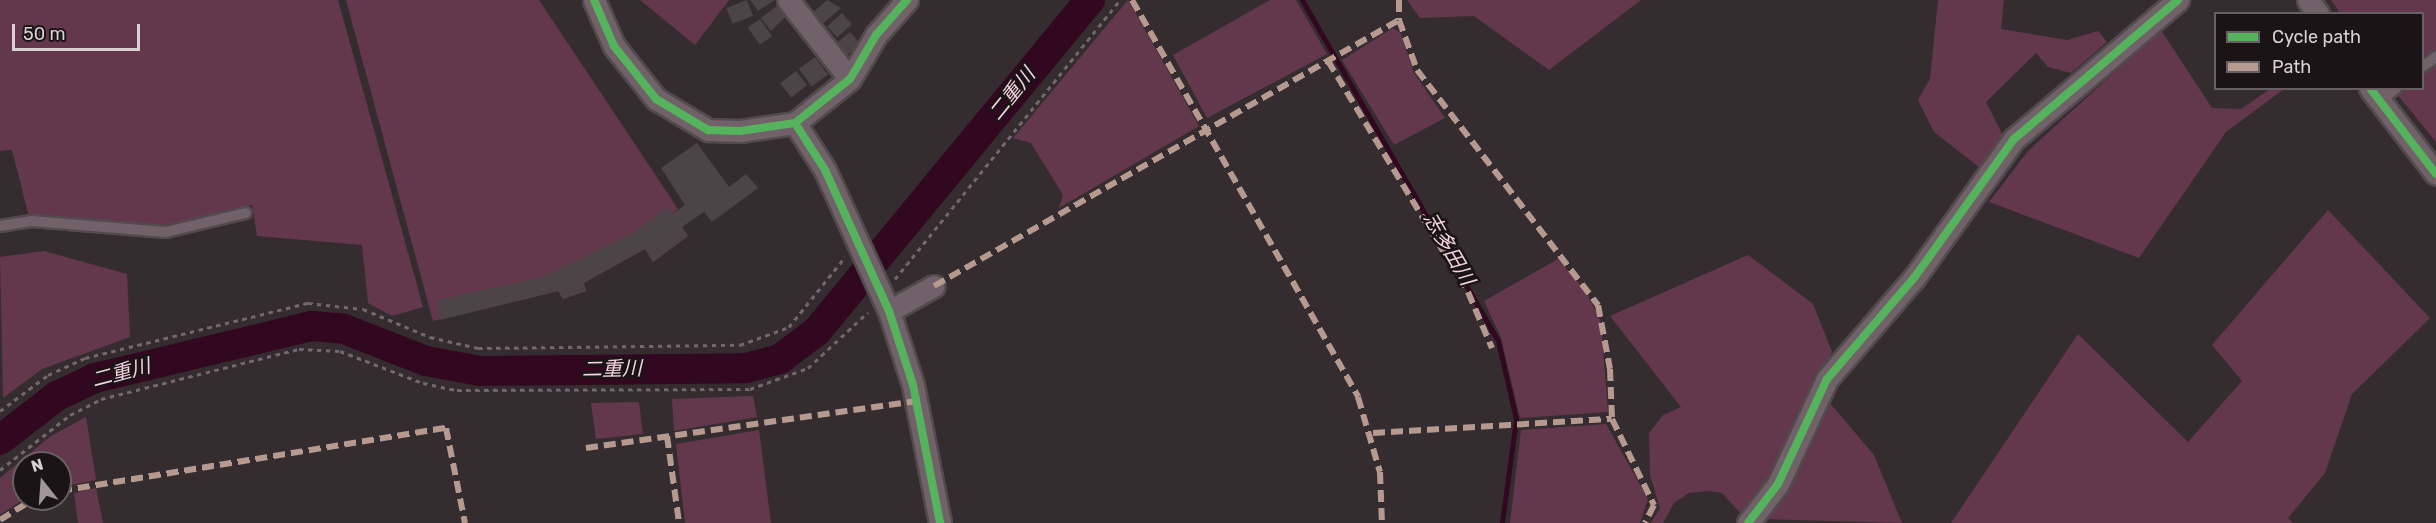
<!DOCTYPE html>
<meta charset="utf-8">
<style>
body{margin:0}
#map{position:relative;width:2436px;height:523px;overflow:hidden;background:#352c30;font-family:Rubik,"Noto Sans JP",sans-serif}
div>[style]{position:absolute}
.green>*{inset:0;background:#63384c}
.stream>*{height:5px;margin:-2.5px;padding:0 2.5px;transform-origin:2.5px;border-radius:2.5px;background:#31081f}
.river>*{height:30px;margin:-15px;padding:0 15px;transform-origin:15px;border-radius:15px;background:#31081f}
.building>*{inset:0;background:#4c4447;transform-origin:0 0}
.path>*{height:3px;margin-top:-1.5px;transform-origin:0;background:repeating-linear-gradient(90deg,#71676c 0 4.5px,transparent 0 9px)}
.roads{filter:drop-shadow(2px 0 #524a4d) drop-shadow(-2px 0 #524a4d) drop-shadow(0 2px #524a4d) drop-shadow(0 -2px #524a4d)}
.service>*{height:10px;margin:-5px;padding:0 5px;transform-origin:5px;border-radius:5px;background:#706268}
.minor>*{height:21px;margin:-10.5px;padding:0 10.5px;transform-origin:10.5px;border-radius:10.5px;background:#706268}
.quiet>*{height:6px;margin-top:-3px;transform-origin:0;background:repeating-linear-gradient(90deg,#b69a8f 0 12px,transparent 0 18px)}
.cycleway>*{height:8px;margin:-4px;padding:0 4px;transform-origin:4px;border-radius:4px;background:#56b35d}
span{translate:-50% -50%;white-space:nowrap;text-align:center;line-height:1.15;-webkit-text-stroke:5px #1b1417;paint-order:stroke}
.water-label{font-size:20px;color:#f6d3e1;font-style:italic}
.legend{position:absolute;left:2214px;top:12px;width:210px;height:78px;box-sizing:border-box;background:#1b1417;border:2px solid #675f62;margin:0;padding:8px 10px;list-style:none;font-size:18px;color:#dacfd3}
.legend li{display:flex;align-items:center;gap:12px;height:30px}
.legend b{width:30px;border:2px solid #675f62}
.north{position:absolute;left:12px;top:451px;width:60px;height:60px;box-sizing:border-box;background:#1b1417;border:2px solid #675f62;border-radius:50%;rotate:343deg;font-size:16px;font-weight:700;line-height:24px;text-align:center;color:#dacfd3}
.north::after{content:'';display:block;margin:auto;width:21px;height:27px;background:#a0969a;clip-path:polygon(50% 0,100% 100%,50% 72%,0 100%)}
.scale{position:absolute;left:12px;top:24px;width:128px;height:27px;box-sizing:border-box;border:3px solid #dacfd3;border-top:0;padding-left:8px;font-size:18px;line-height:21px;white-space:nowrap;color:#dacfd3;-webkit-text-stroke:4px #1b1417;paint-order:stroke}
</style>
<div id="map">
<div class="green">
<i style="clip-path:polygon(0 0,338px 0,423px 307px,392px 316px,368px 303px,362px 245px,257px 236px,252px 205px,174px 226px,29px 217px,12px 150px,0 151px)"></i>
<i style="clip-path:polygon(346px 0,539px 0,678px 209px,672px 214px,688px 236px,653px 262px,645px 249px,584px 283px,586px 291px,563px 299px,558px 291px,433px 321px)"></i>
<i style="clip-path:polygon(640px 0,729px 0,695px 45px)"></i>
<i style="clip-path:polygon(1128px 0,1199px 126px,1059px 208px,1063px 195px,1031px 143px,1013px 138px)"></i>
<i style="clip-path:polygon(1270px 0,1296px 0,1327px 54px,1207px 118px,1173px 55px)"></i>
<i style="clip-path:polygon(1407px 0,1641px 0,1549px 70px,1474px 16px,1420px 18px)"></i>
<i style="clip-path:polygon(1938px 0,2004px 0,2001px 29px,2067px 40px,2098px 31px,2107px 42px,2071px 73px,2048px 67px,2036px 53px,1986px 102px,2003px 136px,1979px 167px,1934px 132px,1918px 100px,1930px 79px)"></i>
<i style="clip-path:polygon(2331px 0,2436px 0,2436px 142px,2393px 89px,2422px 88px,2422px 14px,2340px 13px)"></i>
<i style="clip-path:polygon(1393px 28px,1400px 32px,1414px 73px,1445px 118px,1394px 145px,1342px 60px)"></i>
<i style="clip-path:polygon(2161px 30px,2212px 108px,2241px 109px,2270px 89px,2284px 89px,2226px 132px,2139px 258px,1989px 202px,2028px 151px)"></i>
<i style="clip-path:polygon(2328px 210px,2430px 318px,2352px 394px,2325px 473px,2288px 518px,2293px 523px,1951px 523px,2078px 334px,2188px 442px,2242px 381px,2212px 345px)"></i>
<i style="clip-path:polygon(44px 251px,127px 274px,130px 337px,42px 369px,3px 398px,0 257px)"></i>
<i style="clip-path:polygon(1748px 255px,1813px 304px,1832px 352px,1764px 488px,1742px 515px,1722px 493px,1708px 491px,1689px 493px,1674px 503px,1663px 523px,1651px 523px,1660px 508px,1650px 475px,1649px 433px,1663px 415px,1681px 407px,1610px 316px)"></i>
<i style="clip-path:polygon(1558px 259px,1585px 290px,1601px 322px,1608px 412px,1520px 418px,1501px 338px,1484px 301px)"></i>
<i style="clip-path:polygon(753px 396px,757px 417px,674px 431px,672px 399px)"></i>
<i style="clip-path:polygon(639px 402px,643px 434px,596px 439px,591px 403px)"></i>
<i style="clip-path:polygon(1830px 403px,1874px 455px,1902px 523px,1765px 519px)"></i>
<i style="clip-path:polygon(86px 417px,96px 480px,60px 487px,60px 463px,24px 463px,24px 499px,0 515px,0 478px,51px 436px)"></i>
<i style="clip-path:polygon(1606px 424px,1648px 499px,1640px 523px,1510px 523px,1521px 430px)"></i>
<i style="clip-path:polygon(759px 430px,771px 523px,685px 523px,676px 444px)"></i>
<i style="clip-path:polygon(96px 488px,103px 523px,78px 523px,74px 493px)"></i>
</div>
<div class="stream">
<i style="left:1302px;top:0;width:393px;rotate:60.1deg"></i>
<i style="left:1498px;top:341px;width:80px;rotate:77deg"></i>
<i style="left:1516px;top:419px;width:105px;rotate:97.7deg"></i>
</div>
<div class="river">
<i style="left:0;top:440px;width:72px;rotate:-37.7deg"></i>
<i style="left:57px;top:396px;width:42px;rotate:-25.3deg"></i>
<i style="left:95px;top:378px;width:223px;rotate:-13.5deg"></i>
<i style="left:312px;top:326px;width:32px;rotate:5deg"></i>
<i style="left:344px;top:329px;width:88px;rotate:21.3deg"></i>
<i style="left:426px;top:361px;width:55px;rotate:10.5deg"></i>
<i style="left:480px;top:371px;width:266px;rotate:-0.6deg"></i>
<i style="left:746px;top:368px;width:35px;rotate:-15deg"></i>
<i style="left:780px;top:359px;width:46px;rotate:-37.1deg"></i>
<i style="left:817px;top:331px;width:429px;rotate:-50.5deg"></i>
</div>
<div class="building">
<i style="left:747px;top:0;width:17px;height:22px;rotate:69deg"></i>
<i style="clip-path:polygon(750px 0,775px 0,758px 11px)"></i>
<i style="clip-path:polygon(827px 0,841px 8px,820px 26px,810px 15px)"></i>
<i style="clip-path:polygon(777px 6px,785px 17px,771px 31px,761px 18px)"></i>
<i style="left:842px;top:13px;width:15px;height:20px;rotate:48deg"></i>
<i style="left:760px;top:19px;width:21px;height:15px;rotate:55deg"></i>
<i style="left:850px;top:32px;width:16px;height:18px;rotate:50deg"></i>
<i style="left:815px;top:57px;width:22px;height:20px;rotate:54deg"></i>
<i style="left:796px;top:71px;width:18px;height:20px;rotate:52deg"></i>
<i style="clip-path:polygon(697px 143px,729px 187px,746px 174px,758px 188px,712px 222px,704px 212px,682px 227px,688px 236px,653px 262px,645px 249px,583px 283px,586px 291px,563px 299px,559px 291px,440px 320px,437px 300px,542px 277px,634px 232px,668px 207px,672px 214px,685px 205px,661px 168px)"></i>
</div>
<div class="path">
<i style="left:895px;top:279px;width:358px;rotate:-51.1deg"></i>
<i style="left:0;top:411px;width:60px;rotate:-36.9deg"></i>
<i style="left:48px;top:375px;width:41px;rotate:-24.7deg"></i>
<i style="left:85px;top:358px;width:230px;rotate:-13.9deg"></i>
<i style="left:308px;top:303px;width:55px;rotate:6.2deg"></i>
<i style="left:363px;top:309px;width:73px;rotate:22.7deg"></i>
<i style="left:430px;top:337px;width:49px;rotate:12.9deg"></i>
<i style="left:478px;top:348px;width:262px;rotate:-0.7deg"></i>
<i style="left:740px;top:345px;width:52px;rotate:-20.2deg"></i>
<i style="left:789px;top:327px;width:90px;rotate:-51.3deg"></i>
<i style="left:0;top:470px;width:89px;rotate:-38.2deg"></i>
<i style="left:70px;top:415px;width:35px;rotate:-27deg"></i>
<i style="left:101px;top:399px;width:204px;rotate:-14.2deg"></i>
<i style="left:299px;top:349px;width:41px;rotate:2.8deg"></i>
<i style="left:340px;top:351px;width:89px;rotate:21.1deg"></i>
<i style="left:423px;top:383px;width:35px;rotate:12deg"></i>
<i style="left:457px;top:390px;width:293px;rotate:-0.2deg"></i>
<i style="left:750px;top:389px;width:62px;rotate:-19.9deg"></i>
<i style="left:808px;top:368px;width:82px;rotate:-43deg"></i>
</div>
<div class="roads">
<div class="service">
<i style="left:2422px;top:67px;width:17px;rotate:-36deg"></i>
<i style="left:2379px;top:102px;width:22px;rotate:-39deg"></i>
<i style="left:0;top:226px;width:31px;rotate:-9deg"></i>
<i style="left:31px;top:221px;width:135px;rotate:4.7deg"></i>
<i style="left:166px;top:232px;width:82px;rotate:-13.4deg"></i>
</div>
<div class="minor">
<i style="left:594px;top:0;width:50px;rotate:66.5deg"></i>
<i style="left:614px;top:46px;width:68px;rotate:51.6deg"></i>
<i style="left:656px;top:99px;width:61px;rotate:30.8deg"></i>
<i style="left:708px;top:130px;width:32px;rotate:2deg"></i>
<i style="left:740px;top:131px;width:56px;rotate:-8.3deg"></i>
<i style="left:795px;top:123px;width:70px;rotate:-38.7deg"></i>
<i style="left:850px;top:79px;width:51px;rotate:-59.4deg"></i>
<i style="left:876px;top:35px;width:47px;rotate:-48.5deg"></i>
<i style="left:788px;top:0;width:100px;rotate:51.9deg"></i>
<i style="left:2308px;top:0;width:17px;rotate:54deg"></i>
<i style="left:2370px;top:88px;width:108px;rotate:52.5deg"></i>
<i style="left:795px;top:123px;width:56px;rotate:57.4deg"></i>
<i style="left:825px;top:170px;width:155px;rotate:65.6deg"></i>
<i style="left:889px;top:311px;width:78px;rotate:72deg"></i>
<i style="left:913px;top:385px;width:141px;rotate:78.9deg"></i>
<i style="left:889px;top:311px;width:51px;rotate:-29.1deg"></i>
<i style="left:1748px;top:523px;width:49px;rotate:-52.4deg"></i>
<i style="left:1778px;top:484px;width:116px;rotate:-65deg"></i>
<i style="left:1827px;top:379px;width:133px;rotate:-49.3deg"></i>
<i style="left:1914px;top:278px;width:171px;rotate:-54.3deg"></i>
<i style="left:2014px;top:139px;width:215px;rotate:-40.3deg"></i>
</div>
</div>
<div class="quiet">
<i style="left:1132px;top:0;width:457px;rotate:60.3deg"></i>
<i style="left:1358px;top:397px;width:78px;rotate:73.7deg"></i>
<i style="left:1380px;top:472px;width:51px;rotate:87.8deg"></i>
<i style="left:1399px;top:0;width:20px;rotate:90deg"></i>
<i style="left:1399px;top:20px;width:53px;rotate:70.2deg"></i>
<i style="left:1417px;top:70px;width:297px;rotate:52.4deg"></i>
<i style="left:1598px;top:305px;width:65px;rotate:79.4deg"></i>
<i style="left:1610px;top:369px;width:50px;rotate:87.7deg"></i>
<i style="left:1612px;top:419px;width:96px;rotate:64deg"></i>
<i style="left:1654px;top:505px;width:20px;rotate:117deg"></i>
<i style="left:1328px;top:61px;width:270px;rotate:58.8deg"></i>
<i style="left:1468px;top:292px;width:61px;rotate:66.8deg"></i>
<i style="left:934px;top:286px;width:536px;rotate:-29.77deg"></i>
<i style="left:1373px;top:433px;width:239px;rotate:-3.4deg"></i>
<i style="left:667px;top:436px;width:88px;rotate:82.1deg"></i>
<i style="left:586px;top:448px;width:334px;rotate:-8.1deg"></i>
<i style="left:60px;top:491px;width:391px;rotate:-9.3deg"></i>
<i style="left:446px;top:428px;width:97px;rotate:78.7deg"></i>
<i style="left:0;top:520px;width:40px;rotate:-32deg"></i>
</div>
<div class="cycleway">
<i style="left:594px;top:0;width:50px;rotate:66.5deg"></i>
<i style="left:614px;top:46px;width:68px;rotate:51.6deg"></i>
<i style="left:656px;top:99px;width:61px;rotate:30.8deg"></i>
<i style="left:708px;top:130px;width:32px;rotate:2deg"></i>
<i style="left:740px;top:131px;width:56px;rotate:-8.3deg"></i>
<i style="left:795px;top:123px;width:70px;rotate:-38.7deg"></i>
<i style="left:850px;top:79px;width:51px;rotate:-59.4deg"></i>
<i style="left:876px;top:35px;width:47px;rotate:-48.5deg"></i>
<i style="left:2370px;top:88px;width:108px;rotate:52.5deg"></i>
<i style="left:795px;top:123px;width:56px;rotate:57.4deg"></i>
<i style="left:825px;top:170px;width:155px;rotate:65.6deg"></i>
<i style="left:889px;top:311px;width:78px;rotate:72deg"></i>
<i style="left:913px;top:385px;width:141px;rotate:78.9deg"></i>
<i style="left:1748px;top:523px;width:49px;rotate:-52.4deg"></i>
<i style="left:1778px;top:484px;width:116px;rotate:-65deg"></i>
<i style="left:1827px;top:379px;width:133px;rotate:-49.3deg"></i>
<i style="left:1914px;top:278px;width:171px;rotate:-54.3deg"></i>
<i style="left:2014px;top:139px;width:215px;rotate:-40.3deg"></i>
</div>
<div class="water-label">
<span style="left:1012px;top:94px;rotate:-51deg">二重川</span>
<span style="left:1449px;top:249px;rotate:60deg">志多田川</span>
<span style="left:612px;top:369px;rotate:-1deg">二重川</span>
<span style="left:121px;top:373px;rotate:-15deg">二重川</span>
</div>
<ul class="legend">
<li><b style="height:8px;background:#56b35d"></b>Cycle path</li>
<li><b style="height:8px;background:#b69a8f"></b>Path</li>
</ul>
<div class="north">N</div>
<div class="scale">50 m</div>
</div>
